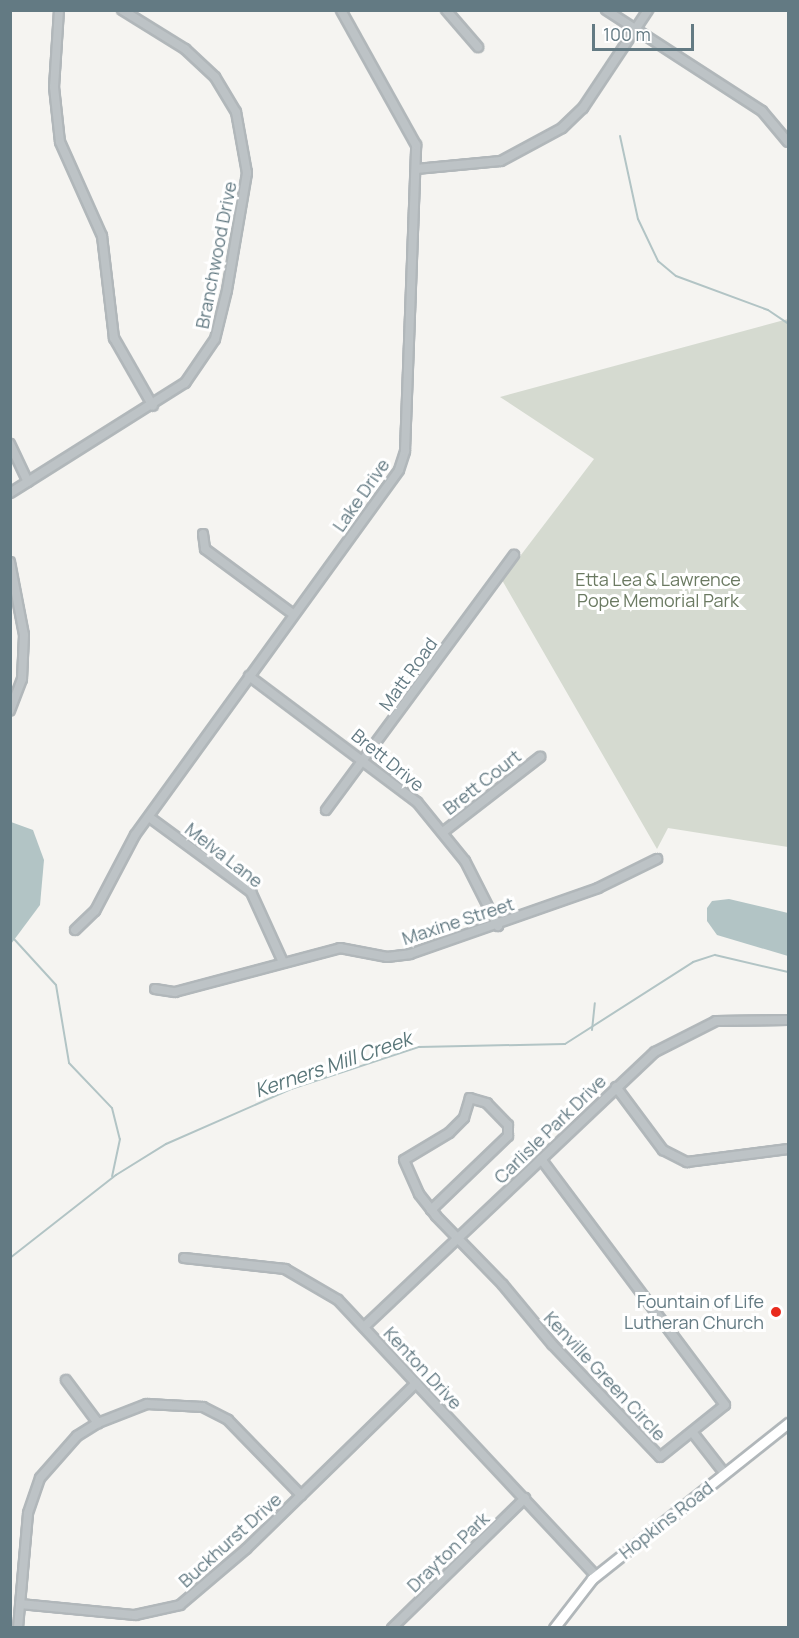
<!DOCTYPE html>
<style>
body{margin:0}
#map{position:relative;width:799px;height:1638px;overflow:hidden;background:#f5f4f1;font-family:Manrope,sans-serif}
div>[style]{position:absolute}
.green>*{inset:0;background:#d5dad0}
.water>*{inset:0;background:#b2c4c5}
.stream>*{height:2px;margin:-1px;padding:0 1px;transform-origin:1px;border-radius:1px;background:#b2c4c5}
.roads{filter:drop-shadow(2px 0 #b1b7ba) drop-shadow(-2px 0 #b1b7ba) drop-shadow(0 2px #b1b7ba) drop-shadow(0 -2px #b1b7ba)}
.minor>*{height:8px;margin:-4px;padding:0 4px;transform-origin:4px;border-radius:4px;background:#bdc3c6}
.major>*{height:9px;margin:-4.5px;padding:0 4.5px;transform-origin:4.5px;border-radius:4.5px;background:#fff}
.dots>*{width:16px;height:16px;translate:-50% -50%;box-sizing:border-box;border:3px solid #fff;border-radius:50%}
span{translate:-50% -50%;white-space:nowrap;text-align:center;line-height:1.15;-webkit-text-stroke:6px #fff;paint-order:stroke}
.street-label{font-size:18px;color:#637a83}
.park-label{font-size:18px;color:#6b7a62}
.poi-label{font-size:18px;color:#637a83}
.right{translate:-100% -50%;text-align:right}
.water-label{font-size:20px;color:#597679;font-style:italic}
.frame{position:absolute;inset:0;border:12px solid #637a83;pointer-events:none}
.scale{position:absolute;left:592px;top:24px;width:102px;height:27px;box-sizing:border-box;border:3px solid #637a83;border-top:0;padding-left:8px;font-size:18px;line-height:21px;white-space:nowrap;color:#637a83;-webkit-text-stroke:4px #fff;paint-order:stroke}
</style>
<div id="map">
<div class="green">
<i style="clip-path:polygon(788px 319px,788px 847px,668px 828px,657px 849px,502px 580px,594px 459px,500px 397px)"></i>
</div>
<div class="water">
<i style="clip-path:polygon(11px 822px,33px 830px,44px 860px,40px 905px,11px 944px)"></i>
<i style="clip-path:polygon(729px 899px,788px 913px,788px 956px,717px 935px,707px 921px,707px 908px,712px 901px)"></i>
</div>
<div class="stream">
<i style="left:620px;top:136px;width:85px;rotate:77.8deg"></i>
<i style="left:638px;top:219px;width:47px;rotate:64.5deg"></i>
<i style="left:658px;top:261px;width:23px;rotate:40deg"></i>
<i style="left:676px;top:276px;width:98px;rotate:20.3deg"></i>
<i style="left:768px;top:310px;width:23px;rotate:34deg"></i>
<i style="left:788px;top:329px;width:2px;rotate:90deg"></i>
<i style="left:14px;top:939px;width:62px;rotate:47.6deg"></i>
<i style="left:56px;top:985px;width:79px;rotate:80.5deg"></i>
<i style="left:69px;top:1063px;width:62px;rotate:46.3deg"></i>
<i style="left:112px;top:1108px;width:32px;rotate:76deg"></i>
<i style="left:120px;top:1139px;width:38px;rotate:102deg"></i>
<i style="left:592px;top:1030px;width:27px;rotate:-84deg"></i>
<i style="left:10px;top:1258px;width:135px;rotate:-38.1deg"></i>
<i style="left:116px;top:1175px;width:59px;rotate:-31.8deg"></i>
<i style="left:166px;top:1144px;width:137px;rotate:-23.7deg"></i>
<i style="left:291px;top:1089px;width:135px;rotate:-18.2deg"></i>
<i style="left:419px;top:1047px;width:146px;rotate:-1.2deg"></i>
<i style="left:565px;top:1044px;width:152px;rotate:-32.6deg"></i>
<i style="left:693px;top:962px;width:23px;rotate:-18deg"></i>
<i style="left:715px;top:955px;width:75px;rotate:13.1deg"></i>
</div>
<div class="roads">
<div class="minor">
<i style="left:59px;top:10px;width:77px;rotate:93.7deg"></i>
<i style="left:54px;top:87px;width:55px;rotate:83.8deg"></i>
<i style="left:60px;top:142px;width:103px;rotate:65.9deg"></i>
<i style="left:102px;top:236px;width:103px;rotate:83.3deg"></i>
<i style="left:114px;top:338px;width:78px;rotate:60.2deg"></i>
<i style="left:446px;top:10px;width:49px;rotate:49.1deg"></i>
<i style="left:606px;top:10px;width:186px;rotate:32.9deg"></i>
<i style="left:762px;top:111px;width:40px;rotate:50deg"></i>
<i style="left:416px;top:169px;width:85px;rotate:-5.4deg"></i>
<i style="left:501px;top:161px;width:69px;rotate:-28.4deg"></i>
<i style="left:562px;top:128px;width:29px;rotate:-44deg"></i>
<i style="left:583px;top:108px;width:118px;rotate:-56.4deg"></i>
<i style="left:10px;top:444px;width:42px;rotate:64.7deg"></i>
<i style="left:10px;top:493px;width:207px;rotate:-32.2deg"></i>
<i style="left:185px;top:383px;width:53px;rotate:-55.7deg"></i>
<i style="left:215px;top:339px;width:50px;rotate:-76.2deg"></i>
<i style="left:227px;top:290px;width:119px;rotate:-80.3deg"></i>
<i style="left:247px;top:173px;width:62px;rotate:-100.2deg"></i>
<i style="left:236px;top:112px;width:41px;rotate:-121deg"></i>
<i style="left:215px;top:77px;width:41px;rotate:-137deg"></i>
<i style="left:185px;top:49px;width:74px;rotate:-148.2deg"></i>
<i style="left:203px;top:534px;width:15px;rotate:82deg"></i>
<i style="left:205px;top:549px;width:109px;rotate:36.5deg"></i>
<i style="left:10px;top:562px;width:74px;rotate:79.1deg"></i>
<i style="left:24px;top:635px;width:44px;rotate:92.6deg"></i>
<i style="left:22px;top:679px;width:34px;rotate:111deg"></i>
<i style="left:249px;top:676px;width:210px;rotate:36.9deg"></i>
<i style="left:417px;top:802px;width:76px;rotate:50.9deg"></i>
<i style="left:465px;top:861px;width:73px;rotate:63.1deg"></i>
<i style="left:326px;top:810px;width:317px;rotate:-53.6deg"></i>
<i style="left:149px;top:817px;width:127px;rotate:36.3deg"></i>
<i style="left:251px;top:892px;width:75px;rotate:65.5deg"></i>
<i style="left:443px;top:832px;width:123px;rotate:-37.7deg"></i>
<i style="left:75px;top:930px;width:28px;rotate:-44deg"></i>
<i style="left:95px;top:911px;width:86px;rotate:-62.2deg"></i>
<i style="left:135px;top:835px;width:450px;rotate:-54.1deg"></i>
<i style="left:399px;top:470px;width:20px;rotate:-72deg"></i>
<i style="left:405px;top:451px;width:306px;rotate:-87.9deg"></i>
<i style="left:416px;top:145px;width:154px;rotate:-119.1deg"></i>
<i style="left:155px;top:989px;width:20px;rotate:9deg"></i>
<i style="left:175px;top:992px;width:171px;rotate:-14.9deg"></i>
<i style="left:340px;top:948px;width:48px;rotate:10.8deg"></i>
<i style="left:387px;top:957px;width:23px;rotate:-7deg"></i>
<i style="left:410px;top:954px;width:199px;rotate:-19.3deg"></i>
<i style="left:598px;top:888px;width:66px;rotate:-26.2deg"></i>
<i style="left:616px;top:1087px;width:79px;rotate:53.3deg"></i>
<i style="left:663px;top:1150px;width:27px;rotate:27deg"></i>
<i style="left:687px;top:1162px;width:102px;rotate:-7.3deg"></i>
<i style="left:431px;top:1210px;width:107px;rotate:-43.9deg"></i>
<i style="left:508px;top:1136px;width:11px;rotate:-90deg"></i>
<i style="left:508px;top:1125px;width:30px;rotate:-134deg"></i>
<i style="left:487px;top:1103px;width:18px;rotate:-164deg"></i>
<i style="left:470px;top:1098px;width:21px;rotate:107deg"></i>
<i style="left:464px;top:1118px;width:21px;rotate:135deg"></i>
<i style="left:449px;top:1133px;width:52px;rotate:149deg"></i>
<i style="left:404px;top:1160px;width:37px;rotate:66deg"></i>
<i style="left:419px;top:1194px;width:28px;rotate:52deg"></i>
<i style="left:436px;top:1216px;width:96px;rotate:45.8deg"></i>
<i style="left:503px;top:1285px;width:77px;rotate:50.3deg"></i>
<i style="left:552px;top:1344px;width:156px;rotate:46.3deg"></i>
<i style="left:660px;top:1457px;width:83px;rotate:-38.7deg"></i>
<i style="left:725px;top:1405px;width:307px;rotate:-126.8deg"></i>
<i style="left:184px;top:1258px;width:102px;rotate:6.2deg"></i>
<i style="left:285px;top:1269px;width:61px;rotate:30.3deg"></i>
<i style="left:338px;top:1300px;width:378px;rotate:46.9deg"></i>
<i style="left:364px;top:1327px;width:400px;rotate:-43.4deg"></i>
<i style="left:655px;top:1052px;width:68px;rotate:-26.9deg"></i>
<i style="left:716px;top:1021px;width:72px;rotate:-0.8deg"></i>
<i style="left:66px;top:1380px;width:54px;rotate:53.3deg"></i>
<i style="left:693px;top:1433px;width:52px;rotate:52deg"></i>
<i style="left:20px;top:1604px;width:116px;rotate:5.5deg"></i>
<i style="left:135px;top:1615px;width:46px;rotate:-12.5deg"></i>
<i style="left:180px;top:1605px;width:87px;rotate:-40.3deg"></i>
<i style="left:246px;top:1549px;width:238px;rotate:-44.3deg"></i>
<i style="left:18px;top:1628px;width:115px;rotate:-85deg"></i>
<i style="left:28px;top:1513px;width:37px;rotate:-71deg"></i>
<i style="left:40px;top:1478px;width:56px;rotate:-48.6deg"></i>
<i style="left:77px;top:1436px;width:25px;rotate:-32deg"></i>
<i style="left:98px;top:1423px;width:53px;rotate:-21.2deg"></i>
<i style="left:147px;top:1404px;width:56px;rotate:3.1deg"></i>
<i style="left:203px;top:1407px;width:28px;rotate:27deg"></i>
<i style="left:228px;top:1420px;width:105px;rotate:45.8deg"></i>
<i style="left:392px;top:1628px;width:186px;rotate:-44.3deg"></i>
</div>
<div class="major">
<i style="left:554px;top:1628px;width:62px;rotate:-52.2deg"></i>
<i style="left:592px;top:1579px;width:251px;rotate:-38.5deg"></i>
</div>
</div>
<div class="dots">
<i style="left:776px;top:1312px;background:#e92b1d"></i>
</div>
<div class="street-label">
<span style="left:216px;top:255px;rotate:-79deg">Branchwood Drive</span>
<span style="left:361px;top:495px;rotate:-55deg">Lake Drive</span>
<span style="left:408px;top:674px;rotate:-54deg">Matt Road</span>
<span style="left:388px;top:760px;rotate:39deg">Brett Drive</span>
<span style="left:482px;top:782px;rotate:-38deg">Brett Court</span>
<span style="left:224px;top:855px;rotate:38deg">Melva Lane</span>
<span style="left:458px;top:921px;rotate:-18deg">Maxine Street</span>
<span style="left:550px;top:1129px;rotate:-44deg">Carlisle Park Drive</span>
<span style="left:423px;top:1368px;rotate:47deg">Kenton Drive</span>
<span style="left:605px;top:1376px;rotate:47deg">Kenville Green Circle</span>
<span style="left:666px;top:1520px;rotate:-38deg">Hopkins Road</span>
<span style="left:230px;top:1540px;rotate:-42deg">Buckhurst Drive</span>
<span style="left:448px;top:1552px;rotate:-44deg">Drayton Park</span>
</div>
<div class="park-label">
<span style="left:658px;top:590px">Etta Lea &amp; Lawrence<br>Pope Memorial Park</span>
</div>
<div class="poi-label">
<span class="right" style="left:764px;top:1312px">Fountain of Life<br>Lutheran Church</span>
</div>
<div class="water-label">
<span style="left:333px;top:1064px;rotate:-19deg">Kerners Mill Creek</span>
</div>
<div class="frame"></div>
<div class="scale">100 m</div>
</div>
